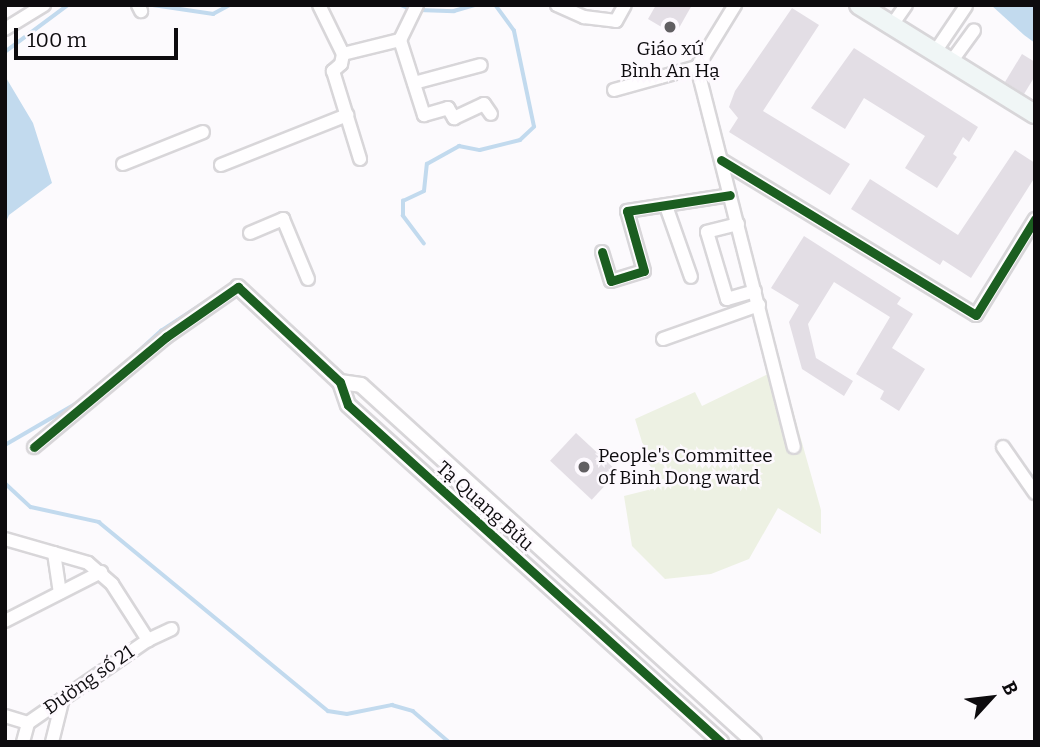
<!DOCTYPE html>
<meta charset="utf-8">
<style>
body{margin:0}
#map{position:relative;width:1040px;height:747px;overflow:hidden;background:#fcfafd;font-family:Bitter,serif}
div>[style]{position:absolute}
.green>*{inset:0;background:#edf1e3}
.water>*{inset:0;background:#c2daee}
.stream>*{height:3.5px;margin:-1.75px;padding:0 1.75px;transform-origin:1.75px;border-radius:1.75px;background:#c2daee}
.building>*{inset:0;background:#e3dee5;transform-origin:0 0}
.roads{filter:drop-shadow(2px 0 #d8d6d9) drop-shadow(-2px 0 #d8d6d9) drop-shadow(0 2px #d8d6d9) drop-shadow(0 -2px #d8d6d9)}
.minor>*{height:12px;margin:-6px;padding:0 6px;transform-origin:6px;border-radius:6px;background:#fffeff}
.tertiary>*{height:14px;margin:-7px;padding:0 7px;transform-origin:7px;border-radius:7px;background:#fffeff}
.secondary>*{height:18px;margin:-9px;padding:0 9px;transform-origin:9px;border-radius:9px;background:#f0f6f6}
.cycleway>*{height:9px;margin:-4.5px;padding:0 4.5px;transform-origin:4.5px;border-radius:4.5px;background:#1b5e20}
.dots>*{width:19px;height:19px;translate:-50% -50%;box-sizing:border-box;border:4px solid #fdf9fe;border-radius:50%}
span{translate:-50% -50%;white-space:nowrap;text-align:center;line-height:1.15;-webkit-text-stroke:5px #fdf9fe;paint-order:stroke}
.poi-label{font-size:19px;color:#0d0b0e}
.left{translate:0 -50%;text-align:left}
.street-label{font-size:19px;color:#0d0b0e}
.frame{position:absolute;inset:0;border:7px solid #0d0b0e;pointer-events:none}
.north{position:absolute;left:956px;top:663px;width:70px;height:70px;-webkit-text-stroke:5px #fdf9fe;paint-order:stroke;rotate:63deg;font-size:19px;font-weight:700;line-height:28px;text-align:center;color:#0d0b0e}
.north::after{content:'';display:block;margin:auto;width:24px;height:32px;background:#0d0b0e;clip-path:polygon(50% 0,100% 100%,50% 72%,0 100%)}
.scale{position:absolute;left:14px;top:28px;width:164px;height:32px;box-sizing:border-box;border:4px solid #0d0b0e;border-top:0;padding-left:9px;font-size:21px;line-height:24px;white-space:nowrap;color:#0d0b0e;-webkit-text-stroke:5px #fdf9fe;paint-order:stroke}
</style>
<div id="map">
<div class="green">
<i style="clip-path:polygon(770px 373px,784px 379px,821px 510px,821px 534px,778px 508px,749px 559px,711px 574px,665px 579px,632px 546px,624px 496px,656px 488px,635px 419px,695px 392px,702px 406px)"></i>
</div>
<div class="water">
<i style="clip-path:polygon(991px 5px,1035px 5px,1035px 43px,1024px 35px)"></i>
<i style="clip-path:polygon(5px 76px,33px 123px,52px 183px,9px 215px,5px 224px)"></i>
</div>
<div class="stream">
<i style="left:153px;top:5px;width:61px;rotate:8.5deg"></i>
<i style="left:213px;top:14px;width:19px;rotate:-28deg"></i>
<i style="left:401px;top:5px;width:11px;rotate:22deg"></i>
<i style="left:419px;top:10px;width:35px;rotate:2deg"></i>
<i style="left:454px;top:11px;width:22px;rotate:-16deg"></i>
<i style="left:5px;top:52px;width:79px;rotate:-36.7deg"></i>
<i style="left:424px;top:244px;width:35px;rotate:-127deg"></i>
<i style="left:403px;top:216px;width:15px;rotate:-90deg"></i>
<i style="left:403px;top:201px;width:23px;rotate:-25deg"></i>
<i style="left:424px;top:191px;width:27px;rotate:-84deg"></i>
<i style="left:427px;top:164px;width:37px;rotate:-29deg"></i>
<i style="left:459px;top:146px;width:21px;rotate:11deg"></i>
<i style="left:480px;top:150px;width:41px;rotate:-14deg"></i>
<i style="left:520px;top:140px;width:19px;rotate:-43deg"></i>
<i style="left:534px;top:127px;width:98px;rotate:-101.8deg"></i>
<i style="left:514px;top:31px;width:32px;rotate:-126deg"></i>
<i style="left:128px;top:361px;width:45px;rotate:-42.3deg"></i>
<i style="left:161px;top:331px;width:62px;rotate:-33.2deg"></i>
<i style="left:5px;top:445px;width:86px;rotate:-30.2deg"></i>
<i style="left:5px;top:483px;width:35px;rotate:43deg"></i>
<i style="left:31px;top:507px;width:70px;rotate:12.4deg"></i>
<i style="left:99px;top:522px;width:297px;rotate:39.5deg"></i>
<i style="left:328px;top:711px;width:19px;rotate:9deg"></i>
<i style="left:347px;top:714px;width:46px;rotate:-11.3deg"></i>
<i style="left:392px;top:705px;width:22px;rotate:16deg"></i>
<i style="left:413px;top:711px;width:48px;rotate:40.7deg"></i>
</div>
<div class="building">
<i style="clip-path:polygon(656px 5px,692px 5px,675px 35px,648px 19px)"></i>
<i style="clip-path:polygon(792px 8px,819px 25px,763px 111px,850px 164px,830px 195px,729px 132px,738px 118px,729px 107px,735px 91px)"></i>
<i style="clip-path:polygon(854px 48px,978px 127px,969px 142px,963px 137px,953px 154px,957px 157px,937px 188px,905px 168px,925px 136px,864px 98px,845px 129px,811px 108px)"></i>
<i style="clip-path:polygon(1022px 54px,1035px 62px,1035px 76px,1024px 94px,1005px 82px)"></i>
<i style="clip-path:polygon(1015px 150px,1035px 163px,1035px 177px,971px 278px,943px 260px,940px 265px,851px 209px,870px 179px,958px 235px)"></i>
<i style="clip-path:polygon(804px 236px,901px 298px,897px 304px,913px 314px,892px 348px,925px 369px,899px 411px,880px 399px,884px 391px,856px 374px,890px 317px,834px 282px,808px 324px,816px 358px,853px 381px,844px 396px,802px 369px,789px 322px,799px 305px,771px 288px)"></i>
<i style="left:576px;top:433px;width:57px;height:38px;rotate:43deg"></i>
</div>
<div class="roads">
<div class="minor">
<i style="left:138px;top:5px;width:7px;rotate:63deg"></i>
<i style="left:319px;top:5px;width:55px;rotate:63.9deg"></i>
<i style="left:557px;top:5px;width:30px;rotate:24deg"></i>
<i style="left:584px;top:17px;width:32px;rotate:7deg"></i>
<i style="left:616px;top:21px;width:18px;rotate:-61deg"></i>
<i style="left:892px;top:25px;width:24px;rotate:-55deg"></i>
<i style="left:5px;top:29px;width:46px;rotate:-31.6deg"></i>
<i style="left:400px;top:40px;width:39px;rotate:-64deg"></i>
<i style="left:935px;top:52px;width:55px;rotate:-56deg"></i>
<i style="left:343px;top:54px;width:59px;rotate:-13.8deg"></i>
<i style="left:400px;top:40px;width:79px;rotate:72.3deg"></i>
<i style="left:424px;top:115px;width:25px;rotate:-16deg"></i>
<i style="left:448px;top:108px;width:12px;rotate:59deg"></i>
<i style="left:454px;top:118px;width:33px;rotate:-25deg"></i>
<i style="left:484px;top:104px;width:12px;rotate:55deg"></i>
<i style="left:343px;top:54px;width:10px;rotate:101deg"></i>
<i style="left:341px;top:64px;width:11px;rotate:139deg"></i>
<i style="left:333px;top:71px;width:92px;rotate:72.9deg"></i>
<i style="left:951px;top:62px;width:39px;rotate:-54deg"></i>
<i style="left:697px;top:67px;width:392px;rotate:75.7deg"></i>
<i style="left:414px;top:83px;width:69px;rotate:-15deg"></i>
<i style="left:614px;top:90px;width:86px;rotate:-15.5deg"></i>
<i style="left:697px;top:67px;width:73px;rotate:-58.5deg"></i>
<i style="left:721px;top:160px;width:298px;rotate:31.3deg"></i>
<i style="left:976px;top:315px;width:113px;rotate:-58.4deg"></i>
<i style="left:123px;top:164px;width:86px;rotate:-21.8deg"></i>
<i style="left:221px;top:165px;width:136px;rotate:-21.6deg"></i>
<i style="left:666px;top:206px;width:75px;rotate:70.6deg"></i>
<i style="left:738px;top:224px;width:32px;rotate:166deg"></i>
<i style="left:707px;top:232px;width:70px;rotate:73.4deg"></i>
<i style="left:727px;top:299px;width:29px;rotate:-16deg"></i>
<i style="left:250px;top:233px;width:36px;rotate:-23deg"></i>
<i style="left:283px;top:219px;width:65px;rotate:67.4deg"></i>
<i style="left:602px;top:252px;width:30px;rotate:73deg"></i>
<i style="left:611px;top:281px;width:34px;rotate:-17deg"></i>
<i style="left:644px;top:271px;width:62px;rotate:-105.8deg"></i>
<i style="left:627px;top:211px;width:104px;rotate:-8.8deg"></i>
<i style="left:663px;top:339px;width:102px;rotate:-19.5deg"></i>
<i style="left:34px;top:447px;width:172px;rotate:-39.8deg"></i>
<i style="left:166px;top:337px;width:88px;rotate:-34.8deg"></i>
<i style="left:1003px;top:447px;width:56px;rotate:55.2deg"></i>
<i style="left:5px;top:539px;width:86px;rotate:16.1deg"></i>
<i style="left:88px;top:563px;width:32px;rotate:41deg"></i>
<i style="left:112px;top:584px;width:67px;rotate:57.3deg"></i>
<i style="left:54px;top:553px;width:40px;rotate:81.5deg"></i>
<i style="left:5px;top:621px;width:108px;rotate:-27deg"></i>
<i style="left:5px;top:716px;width:24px;rotate:17deg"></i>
<i style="left:28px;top:723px;width:146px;rotate:-34.7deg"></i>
<i style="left:148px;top:640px;width:26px;rotate:-25deg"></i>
<i style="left:23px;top:742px;width:20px;rotate:-75deg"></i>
<i style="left:52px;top:742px;width:45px;rotate:-76deg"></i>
</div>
<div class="tertiary">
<i style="left:238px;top:287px;width:139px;rotate:43deg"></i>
<i style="left:340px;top:382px;width:24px;rotate:71deg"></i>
<i style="left:348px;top:405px;width:503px;rotate:42.1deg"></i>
<i style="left:340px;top:382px;width:21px;rotate:8deg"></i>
<i style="left:361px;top:385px;width:531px;rotate:42.25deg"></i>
</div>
<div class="secondary">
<i style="left:859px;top:5px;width:207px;rotate:31.8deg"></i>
</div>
</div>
<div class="cycleway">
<i style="left:721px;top:160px;width:298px;rotate:31.3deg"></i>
<i style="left:976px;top:315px;width:113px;rotate:-58.4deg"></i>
<i style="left:602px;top:252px;width:30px;rotate:73deg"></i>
<i style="left:611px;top:281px;width:34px;rotate:-17deg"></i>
<i style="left:644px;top:271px;width:62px;rotate:-105.8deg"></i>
<i style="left:627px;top:211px;width:104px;rotate:-8.8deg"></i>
<i style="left:34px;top:447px;width:172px;rotate:-39.8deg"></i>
<i style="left:166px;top:337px;width:88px;rotate:-34.8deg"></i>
<i style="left:238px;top:287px;width:139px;rotate:43deg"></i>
<i style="left:340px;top:382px;width:24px;rotate:71deg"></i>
<i style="left:348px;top:405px;width:503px;rotate:42.1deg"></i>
</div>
<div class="dots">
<i style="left:670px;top:27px;background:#615f62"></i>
<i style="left:584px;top:467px;background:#615f62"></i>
</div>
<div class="poi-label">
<span style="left:670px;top:60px">Giáo xứ<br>Bình An Hạ</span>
<span class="left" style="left:598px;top:467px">People's Committee<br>of Binh Dong ward</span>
</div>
<div class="street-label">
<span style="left:485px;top:506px;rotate:42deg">Tạ Quang Bửu</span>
<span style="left:89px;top:680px;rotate:-35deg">Đường số 21</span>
</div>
<div class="frame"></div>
<div class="north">B</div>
<div class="scale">100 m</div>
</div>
